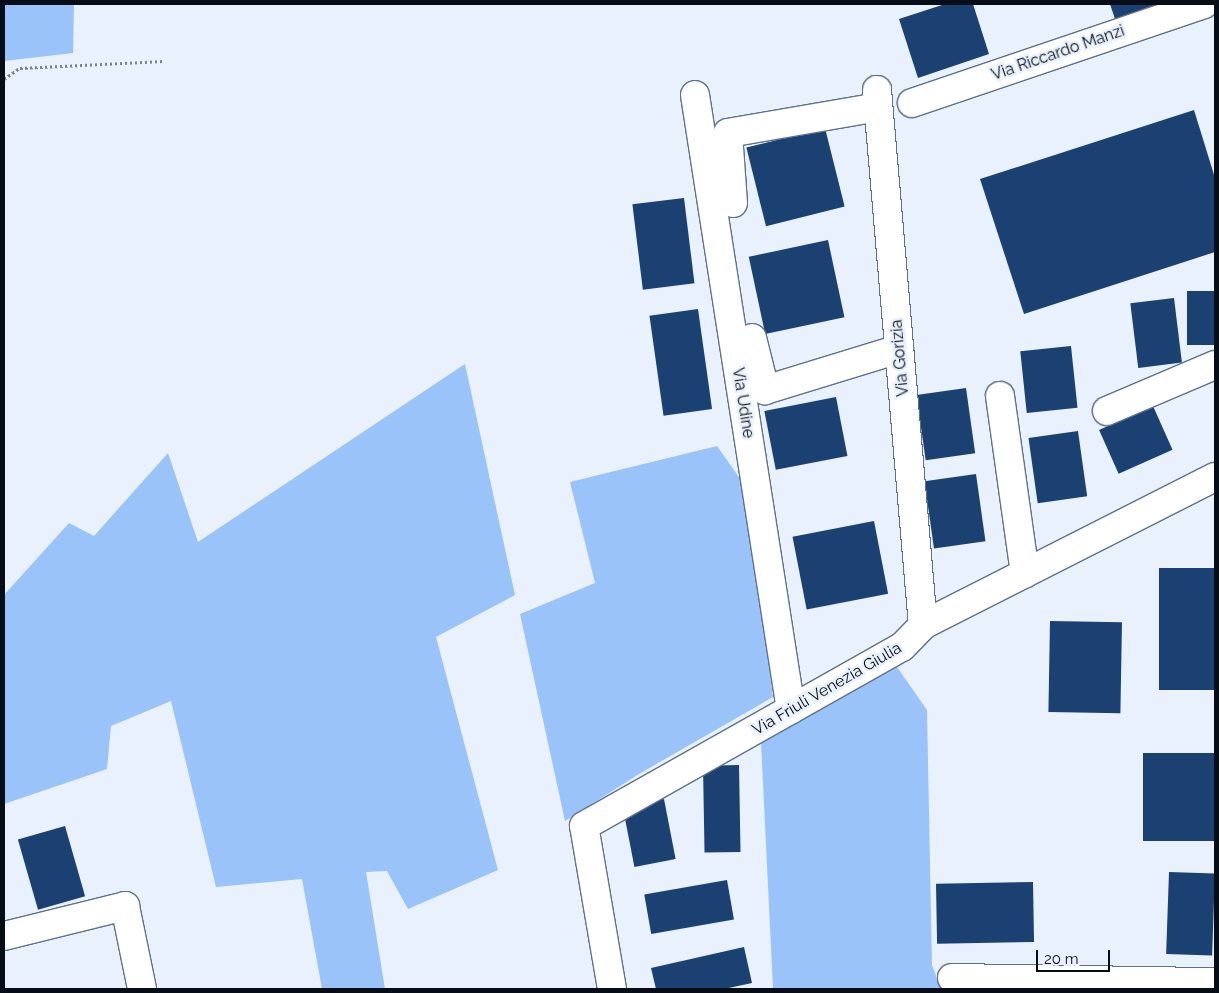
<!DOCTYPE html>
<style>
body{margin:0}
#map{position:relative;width:1219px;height:993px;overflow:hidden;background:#e9f1fd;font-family:Raleway,sans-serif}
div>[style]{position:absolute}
.green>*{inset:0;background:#9ac3f9}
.building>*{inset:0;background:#1b4172;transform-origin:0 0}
.path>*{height:3px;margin-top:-1.5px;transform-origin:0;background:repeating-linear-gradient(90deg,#7b828d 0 2.5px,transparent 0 5px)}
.roads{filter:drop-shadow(1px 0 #5e7189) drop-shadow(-1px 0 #5e7189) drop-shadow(0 1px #5e7189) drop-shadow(0 -1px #5e7189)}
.minor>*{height:28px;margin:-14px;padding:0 14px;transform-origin:14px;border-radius:14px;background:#fff}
span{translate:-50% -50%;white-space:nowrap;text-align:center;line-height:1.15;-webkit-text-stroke:5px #e9f1fd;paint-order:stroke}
.street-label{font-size:16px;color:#060d16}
.frame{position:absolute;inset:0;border:5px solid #060d16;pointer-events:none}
.scale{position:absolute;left:1036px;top:950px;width:74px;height:22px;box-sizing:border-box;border:2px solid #060d16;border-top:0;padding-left:6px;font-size:15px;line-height:18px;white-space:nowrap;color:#060d16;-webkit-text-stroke:4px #e9f1fd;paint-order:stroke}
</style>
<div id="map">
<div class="green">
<i style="clip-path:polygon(4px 4px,74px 4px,73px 53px,4px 61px)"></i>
<i style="clip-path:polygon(465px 364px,515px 595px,436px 637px,498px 870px,408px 909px,387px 871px,366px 872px,385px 989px,322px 989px,302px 879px,216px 887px,171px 701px,111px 726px,107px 769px,4px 804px,4px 595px,69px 523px,94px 536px,168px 453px,198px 542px)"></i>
<i style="clip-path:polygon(717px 446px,746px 487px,773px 697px,639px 774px,565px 821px,520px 614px,595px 583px,570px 482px)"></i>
<i style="clip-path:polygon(897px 667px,927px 710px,932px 965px,941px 989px,773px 989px,761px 742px)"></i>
</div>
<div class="building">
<i style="clip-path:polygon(945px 4px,973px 4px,989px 54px,918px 78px,899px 19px)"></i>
<i style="clip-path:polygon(1110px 4px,1161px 4px,1116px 22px)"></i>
<i style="clip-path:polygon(1194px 110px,1215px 178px,1215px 252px,1024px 314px,980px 179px)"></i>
<i style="left:825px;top:128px;width:81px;height:81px;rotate:76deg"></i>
<i style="left:684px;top:198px;width:86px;height:52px;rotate:83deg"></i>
<i style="left:828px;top:240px;width:79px;height:81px;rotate:78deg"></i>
<i style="left:1187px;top:291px;width:28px;height:54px"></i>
<i style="left:1174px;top:298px;width:65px;height:44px;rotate:83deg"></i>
<i style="left:698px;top:309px;width:101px;height:49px;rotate:82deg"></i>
<i style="left:1071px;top:346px;width:62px;height:51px;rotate:84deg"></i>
<i style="left:966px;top:388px;width:66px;height:50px;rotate:82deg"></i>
<i style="left:836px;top:397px;width:60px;height:73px;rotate:79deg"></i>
<i style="left:1153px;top:406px;width:48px;height:59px;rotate:66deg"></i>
<i style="left:1078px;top:431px;width:66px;height:50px;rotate:82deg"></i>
<i style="left:976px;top:474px;width:68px;height:52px;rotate:82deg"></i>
<i style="left:874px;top:521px;width:74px;height:83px;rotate:79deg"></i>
<i style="left:1159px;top:568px;width:56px;height:122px"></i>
<i style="left:1050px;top:621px;width:72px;height:91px;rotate:1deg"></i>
<i style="left:1215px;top:753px;width:88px;height:72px;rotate:90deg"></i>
<i style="left:739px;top:765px;width:87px;height:36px;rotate:89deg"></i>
<i style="left:664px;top:799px;width:61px;height:42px;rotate:79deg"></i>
<i style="left:65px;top:826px;width:73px;height:49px;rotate:74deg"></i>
<i style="left:1169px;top:872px;width:46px;height:82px;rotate:2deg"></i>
<i style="left:727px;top:880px;width:40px;height:84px;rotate:80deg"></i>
<i style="left:1033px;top:882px;width:60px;height:97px;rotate:89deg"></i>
<i style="clip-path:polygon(744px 947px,752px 983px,724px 989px,656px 989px,651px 968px)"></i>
</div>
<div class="path">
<i style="left:4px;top:79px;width:19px;rotate:-35deg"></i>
<i style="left:20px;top:68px;width:144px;rotate:-2.8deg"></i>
</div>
<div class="roads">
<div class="minor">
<i style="left:877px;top:90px;width:537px;rotate:85.09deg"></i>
<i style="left:695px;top:95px;width:622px;rotate:81.13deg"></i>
<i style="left:912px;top:103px;width:308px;rotate:-18.7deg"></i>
<i style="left:733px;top:203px;width:70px;rotate:-94.1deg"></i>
<i style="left:728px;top:133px;width:152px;rotate:-9.8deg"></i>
<i style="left:752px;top:338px;width:54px;rotate:76deg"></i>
<i style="left:765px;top:390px;width:140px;rotate:-17deg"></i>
<i style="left:1000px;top:396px;width:179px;rotate:82deg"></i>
<i style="left:1107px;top:411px;width:117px;rotate:-23.1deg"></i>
<i style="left:4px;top:936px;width:125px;rotate:-13.9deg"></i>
<i style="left:125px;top:906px;width:85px;rotate:78.4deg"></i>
<i style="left:952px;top:978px;width:263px;rotate:0.9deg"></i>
<i style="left:612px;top:989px;width:165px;rotate:-99.7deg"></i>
<i style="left:584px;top:826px;width:365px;rotate:-29.4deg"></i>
<i style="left:902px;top:647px;width:30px;rotate:-46deg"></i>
<i style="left:923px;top:625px;width:327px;rotate:-26.9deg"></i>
</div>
</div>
<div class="street-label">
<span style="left:1058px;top:53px;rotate:-19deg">Via Riccardo Manzi</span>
<span style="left:900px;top:358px;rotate:-95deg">Via Gorizia</span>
<span style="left:743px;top:403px;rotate:81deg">Via Udine</span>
<span style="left:827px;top:689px;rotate:-30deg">Via Friuli Venezia Giulia</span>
</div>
<div class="frame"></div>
<div class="scale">20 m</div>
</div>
